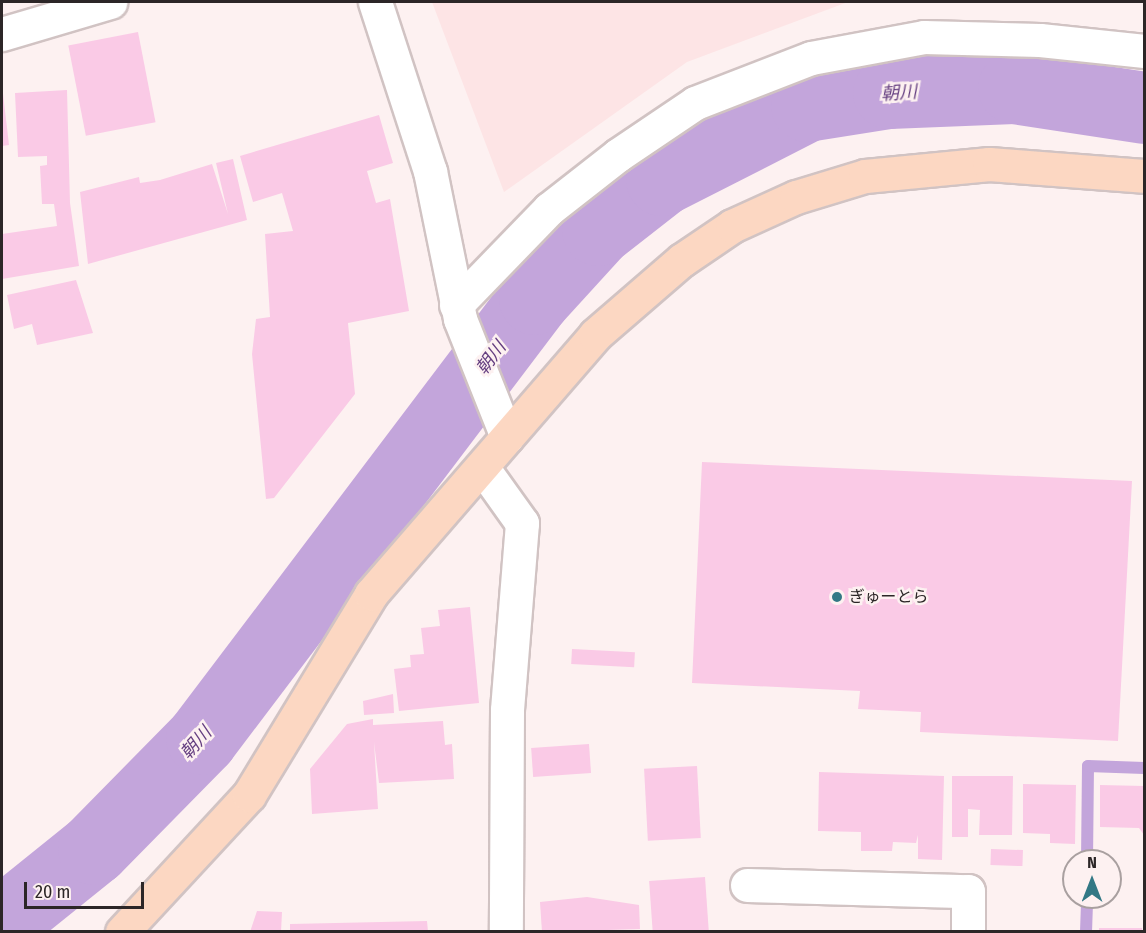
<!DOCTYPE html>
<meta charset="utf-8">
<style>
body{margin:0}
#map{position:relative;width:1146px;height:933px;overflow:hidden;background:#fdf1f1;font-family:"Fira Sans Condensed","Noto Sans JP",sans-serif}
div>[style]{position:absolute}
.built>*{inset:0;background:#fde4e5}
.stream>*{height:12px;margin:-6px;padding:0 6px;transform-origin:6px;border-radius:6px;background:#c3a5db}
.river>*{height:72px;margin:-36px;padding:0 36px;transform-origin:36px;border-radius:36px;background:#c3a5db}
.building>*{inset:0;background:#facae6;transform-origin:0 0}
.roads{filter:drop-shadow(2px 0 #d1c3c3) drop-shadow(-2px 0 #d1c3c3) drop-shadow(0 2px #d1c3c3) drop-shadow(0 -2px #d1c3c3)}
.street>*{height:33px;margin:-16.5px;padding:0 16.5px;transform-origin:16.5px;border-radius:16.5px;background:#fff}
.secondary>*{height:33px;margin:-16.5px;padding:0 16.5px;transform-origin:16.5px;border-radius:16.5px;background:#fcd7c2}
.dots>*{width:16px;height:16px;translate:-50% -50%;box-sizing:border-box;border:3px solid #fdf1f1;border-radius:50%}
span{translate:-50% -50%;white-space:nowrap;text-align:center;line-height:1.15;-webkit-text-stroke:5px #fdf1f1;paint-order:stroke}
.poi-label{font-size:16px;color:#2c2627}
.left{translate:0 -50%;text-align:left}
.water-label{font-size:18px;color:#653f81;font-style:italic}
.frame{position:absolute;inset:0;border:3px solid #2c2627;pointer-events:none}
.north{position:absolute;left:1062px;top:849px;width:60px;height:60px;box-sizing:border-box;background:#fdf1f1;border:2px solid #a9a0a0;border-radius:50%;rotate:0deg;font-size:16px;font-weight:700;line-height:24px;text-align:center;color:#2c2627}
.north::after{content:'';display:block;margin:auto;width:21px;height:27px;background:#327885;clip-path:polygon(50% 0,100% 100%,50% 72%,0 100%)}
.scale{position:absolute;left:24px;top:882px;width:120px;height:27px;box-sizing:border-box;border:3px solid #2c2627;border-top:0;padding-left:8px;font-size:18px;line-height:21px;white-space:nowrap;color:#2c2627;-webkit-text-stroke:4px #fdf1f1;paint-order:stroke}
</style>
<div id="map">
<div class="built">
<i style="clip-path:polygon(432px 2px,848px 2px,687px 62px,504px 192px)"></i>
</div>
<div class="stream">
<i style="left:1087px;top:861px;width:95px;rotate:-89.4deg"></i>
<i style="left:1088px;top:766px;width:56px;rotate:2deg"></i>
<i style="left:1086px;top:932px;width:35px;rotate:-88deg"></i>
</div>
<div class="river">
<i style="left:2px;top:923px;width:118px;rotate:-38.8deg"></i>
<i style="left:94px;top:849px;width:154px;rotate:-45.5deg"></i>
<i style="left:202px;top:739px;width:552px;rotate:-52.88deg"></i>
<i style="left:535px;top:299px;width:93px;rotate:-47.6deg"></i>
<i style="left:598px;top:230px;width:81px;rotate:-38deg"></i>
<i style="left:662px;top:180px;width:163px;rotate:-27deg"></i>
<i style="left:807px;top:106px;width:83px;rotate:-9deg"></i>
<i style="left:889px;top:93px;width:125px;rotate:-2.3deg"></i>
<i style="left:1014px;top:88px;width:132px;rotate:8.7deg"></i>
</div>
<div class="building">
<i style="left:138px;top:32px;width:92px;height:71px;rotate:79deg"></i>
<i style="clip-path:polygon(2px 85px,9px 145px,2px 146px)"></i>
<i style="clip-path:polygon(67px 90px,70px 203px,79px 266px,2px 279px,2px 234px,57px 226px,54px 204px,42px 204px,40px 166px,47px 165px,47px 156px,18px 157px,15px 93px)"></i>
<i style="clip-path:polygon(379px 115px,393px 163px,367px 171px,376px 203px,390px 199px,409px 311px,348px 323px,355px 394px,274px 498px,266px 499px,252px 354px,256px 319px,270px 317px,265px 234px,293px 231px,282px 193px,253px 202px,240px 156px)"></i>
<i style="clip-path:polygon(233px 159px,247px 220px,88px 264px,80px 192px,139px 177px,140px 183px,160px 180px,212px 164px,228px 214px,216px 163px)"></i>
<i style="clip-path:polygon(76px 280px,93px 333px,37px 345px,32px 324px,14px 329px,7px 295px)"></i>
<i style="clip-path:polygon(702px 462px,1132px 481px,1118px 741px,920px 732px,921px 712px,858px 709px,860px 691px,692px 683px)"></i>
<i style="clip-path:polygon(470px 607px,479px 703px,399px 711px,394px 669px,411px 667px,410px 655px,424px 654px,421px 628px,440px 626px,438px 610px)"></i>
<i style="left:572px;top:649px;width:63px;height:15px;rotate:3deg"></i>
<i style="clip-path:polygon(393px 694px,394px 713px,364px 715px,363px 701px)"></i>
<i style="clip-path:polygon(373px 719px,373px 725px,443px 721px,445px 745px,452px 744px,454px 779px,379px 783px,374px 742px,378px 809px,312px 814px,310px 769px,347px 724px)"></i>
<i style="left:589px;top:744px;width:29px;height:58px;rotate:86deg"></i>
<i style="left:697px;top:766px;width:72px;height:53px;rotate:87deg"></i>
<i style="clip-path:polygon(819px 772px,944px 776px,942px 860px,918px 859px,918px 835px,916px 843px,893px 842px,892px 851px,861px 851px,861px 832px,818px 831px)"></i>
<i style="clip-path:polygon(952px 776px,1013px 776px,1012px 835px,979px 835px,980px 810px,968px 809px,968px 837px,952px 837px)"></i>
<i style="clip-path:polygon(1023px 784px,1076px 785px,1075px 844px,1050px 843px,1050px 834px,1023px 833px)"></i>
<i style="clip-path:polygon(1100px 785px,1144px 786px,1144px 835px,1139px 828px,1100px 827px)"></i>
<i style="left:991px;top:849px;width:32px;height:16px;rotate:2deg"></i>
<i style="left:705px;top:877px;width:55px;height:56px;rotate:86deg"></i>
<i style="clip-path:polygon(587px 897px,639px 905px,640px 929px,542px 932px,540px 902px)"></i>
<i style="clip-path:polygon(257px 911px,282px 912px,281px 932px,250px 932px)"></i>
<i style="clip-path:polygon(427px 921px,428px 932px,290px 932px,290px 924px)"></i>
<i style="left:1099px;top:928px;width:43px;height:4px"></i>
</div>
<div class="roads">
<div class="street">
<i style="left:375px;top:2px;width:178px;rotate:72deg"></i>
<i style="left:430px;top:171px;width:151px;rotate:78.5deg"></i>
<i style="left:460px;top:319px;width:127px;rotate:68.3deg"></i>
<i style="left:2px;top:34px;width:113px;rotate:-16.5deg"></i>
<i style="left:456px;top:305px;width:134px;rotate:-45.9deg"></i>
<i style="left:549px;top:209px;width:88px;rotate:-38deg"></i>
<i style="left:618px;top:155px;width:93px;rotate:-34deg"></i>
<i style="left:695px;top:103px;width:124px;rotate:-21.2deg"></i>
<i style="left:811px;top:58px;width:115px;rotate:-10.5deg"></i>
<i style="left:924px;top:37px;width:116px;rotate:1.5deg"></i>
<i style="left:1040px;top:40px;width:105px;rotate:6deg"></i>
<i style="left:482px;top:467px;width:69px;rotate:54.5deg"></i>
<i style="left:522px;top:523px;width:188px;rotate:94.6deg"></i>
<i style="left:507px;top:710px;width:222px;rotate:90.3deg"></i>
<i style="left:747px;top:885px;width:221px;rotate:1.6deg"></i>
<i style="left:968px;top:891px;width:41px;rotate:90deg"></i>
</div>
<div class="secondary">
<i style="left:122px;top:932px;width:187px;rotate:-47.2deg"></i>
<i style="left:249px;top:795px;width:235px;rotate:-58.7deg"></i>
<i style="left:371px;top:594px;width:342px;rotate:-49.1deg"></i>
<i style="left:595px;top:335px;width:115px;rotate:-40.8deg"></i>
<i style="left:682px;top:260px;width:60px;rotate:-34.2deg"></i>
<i style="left:732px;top:226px;width:70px;rotate:-24.4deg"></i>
<i style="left:796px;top:197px;width:72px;rotate:-16.9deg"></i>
<i style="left:865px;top:176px;width:125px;rotate:-5.5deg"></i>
<i style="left:989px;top:164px;width:155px;rotate:4.4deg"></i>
</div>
</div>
<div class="dots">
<i style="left:837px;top:597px;background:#327885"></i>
</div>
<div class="poi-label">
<span class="left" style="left:849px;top:597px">ぎゅーとら</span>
</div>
<div class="water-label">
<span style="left:899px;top:93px;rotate:-4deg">朝川</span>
<span style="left:491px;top:358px;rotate:-53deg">朝川</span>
<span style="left:196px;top:743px;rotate:-48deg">朝川</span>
</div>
<div class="frame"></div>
<div class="north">N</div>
<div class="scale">20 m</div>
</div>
